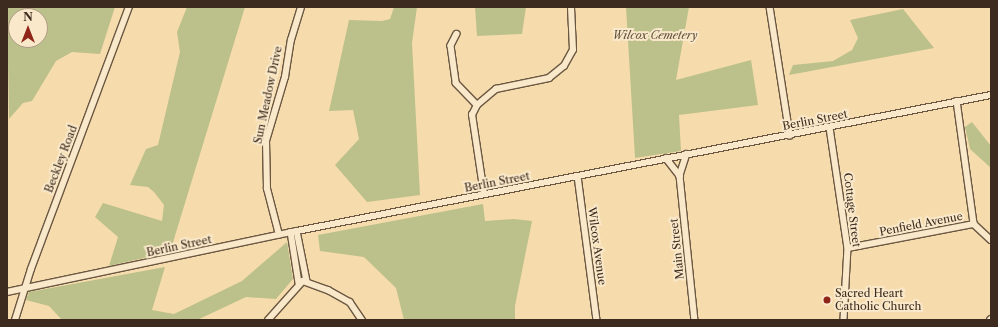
<!DOCTYPE html>
<style>
body{margin:0}
#map{position:relative;width:998px;height:327px;overflow:hidden;background:#f6dcac;font-family:"Libre Caslon Text",serif}
div>[style]{position:absolute}
.green>*{inset:0;background:#bcc08a}
.roads{filter:drop-shadow(1px 0 #6b5742) drop-shadow(-1px 0 #6b5742) drop-shadow(0 1px #6b5742) drop-shadow(0 -1px #6b5742)}
.minor>*{height:5.5px;margin:-2.75px;padding:0 2.75px;transform-origin:2.75px;border-radius:2.75px;background:#f9e8c9}
.dots>*{width:11px;height:11px;translate:-50% -50%;box-sizing:border-box;border:2px solid #f9e8c9;border-radius:50%}
span{translate:-50% -50%;white-space:nowrap;text-align:center;line-height:1.15;-webkit-text-stroke:4px #f9e8c9;paint-order:stroke}
.park-label{font-size:11px;color:#5d503a;font-style:italic}
.street-label{font-size:11px;color:#3d2b1f}
.poi-label{font-size:11px;color:#3d2b1f}
.left{translate:0 -50%;text-align:left}
.frame{position:absolute;inset:0;border:8px solid #3d2b1f;pointer-events:none}
.north{position:absolute;left:8px;top:8px;width:40px;height:40px;box-sizing:border-box;background:#f9e8c9;border:1px solid #ae9c85;border-radius:50%;rotate:0deg;font-size:11px;font-weight:700;line-height:16px;text-align:center;color:#3d2b1f}
.north::after{content:'';display:block;margin:auto;width:14px;height:18px;background:#8f2418;clip-path:polygon(50% 0,100% 100%,50% 72%,0 100%)}
</style>
<div id="map">
<div class="green">
<i style="clip-path:polygon(evenodd,7px 7px,115px 7px,100px 54px,72px 52px,56px 61px,32px 101px,23px 103px,9px 119px,7px 7px,16px 16px,40px 16px,40px 40px,16px 40px,16px 16px)"></i>
<i style="clip-path:polygon(187px 7px,245px 7px,170px 252px,109px 266px,118px 237px,95px 217px,103px 203px,162px 221px,164px 205px,154px 192px,148px 187px,130px 185px,146px 149px,158px 145px,180px 52px,177px 32px)"></i>
<i style="clip-path:polygon(394px 7px,417px 7px,412px 43px,420px 195px,367px 202px,335px 165px,359px 139px,353px 110px,329px 111px,349px 20px,382px 21px,390px 19px)"></i>
<i style="clip-path:polygon(475px 7px,526px 7px,522px 34px,477px 36px)"></i>
<i style="clip-path:polygon(626px 7px,689px 7px,676px 80px,751px 60px,758px 105px,679px 115px,681px 151px,635px 158px)"></i>
<i style="clip-path:polygon(903px 9px,934px 48px,789px 75px,793px 65px,833px 61px,852px 50px,858px 38px,850px 20px)"></i>
<i style="clip-path:polygon(972px 122px,991px 146px,991px 168px,970px 149px,965px 127px)"></i>
<i style="clip-path:polygon(483px 204px,485px 221px,514px 219px,532px 221px,515px 306px,515px 320px,404px 320px,396px 288px,364px 257px,320px 251px,318px 235px)"></i>
<i style="clip-path:polygon(287px 242px,293px 279px,276px 299px,246px 297px,197px 320px,62px 320px,49px 306px,26px 300px,29px 292px,165px 267px,152px 310px,174px 314px,242px 281px)"></i>
</div>
<div class="roads">
<div class="minor">
<i style="left:770px;top:7px;width:130px;rotate:81.1deg"></i>
<i style="left:457px;top:34px;width:13px;rotate:117deg"></i>
<i style="left:451px;top:46px;width:37px;rotate:82deg"></i>
<i style="left:456px;top:83px;width:30px;rotate:46deg"></i>
<i style="left:957px;top:101px;width:124px;rotate:82.1deg"></i>
<i style="left:974px;top:224px;width:23px;rotate:43deg"></i>
<i style="left:830px;top:128px;width:121px;rotate:81.5deg"></i>
<i style="left:848px;top:248px;width:72px;rotate:93.2deg"></i>
<i style="left:687px;top:154px;width:23px;rotate:108deg"></i>
<i style="left:680px;top:176px;width:145px;rotate:84.1deg"></i>
<i style="left:666px;top:158px;width:23px;rotate:52deg"></i>
<i style="left:578px;top:176px;width:145px;rotate:82.5deg"></i>
<i style="left:484px;top:194px;width:80px;rotate:-98.6deg"></i>
<i style="left:472px;top:115px;width:11px;rotate:-63deg"></i>
<i style="left:477px;top:105px;width:25px;rotate:-40deg"></i>
<i style="left:496px;top:89px;width:54px;rotate:-11.7deg"></i>
<i style="left:549px;top:78px;width:19px;rotate:-39deg"></i>
<i style="left:564px;top:66px;width:18px;rotate:-61deg"></i>
<i style="left:573px;top:50px;width:43px;rotate:-92.7deg"></i>
<i style="left:297px;top:231px;width:51px;rotate:78.7deg"></i>
<i style="left:291px;top:232px;width:52px;rotate:81.1deg"></i>
<i style="left:279px;top:235px;width:48px;rotate:-104.6deg"></i>
<i style="left:267px;top:189px;width:48px;rotate:-91.2deg"></i>
<i style="left:266px;top:141px;width:67px;rotate:-73.5deg"></i>
<i style="left:285px;top:77px;width:37px;rotate:-81deg"></i>
<i style="left:291px;top:40px;width:34px;rotate:-73deg"></i>
<i style="left:848px;top:248px;width:128px;rotate:-10.8deg"></i>
<i style="left:7px;top:292px;width:296px;rotate:-11.9deg"></i>
<i style="left:297px;top:231px;width:707px;rotate:-11.09deg"></i>
<i style="left:15px;top:320px;width:53px;rotate:-72.6deg"></i>
<i style="left:31px;top:269px;width:280px;rotate:-69.5deg"></i>
<i style="left:268px;top:320px;width:52px;rotate:-48.1deg"></i>
<i style="left:303px;top:281px;width:27px;rotate:20deg"></i>
<i style="left:328px;top:290px;width:25px;rotate:29deg"></i>
<i style="left:350px;top:302px;width:22px;rotate:56deg"></i>
<i style="left:990px;top:320px;width:1px;rotate:-45deg"></i>
</div>
</div>
<div class="dots">
<i style="left:827px;top:300px;background:#8f2418"></i>
</div>
<div class="park-label">
<span style="left:655px;top:35px">Wilcox Cemetery</span>
</div>
<div class="street-label">
<span style="left:268px;top:95px;rotate:-78deg">Sun Meadow Drive</span>
<span style="left:815px;top:120px;rotate:-11deg">Berlin Street</span>
<span style="left:61px;top:159px;rotate:-69deg">Beckley Road</span>
<span style="left:497px;top:182px;rotate:-11deg">Berlin Street</span>
<span style="left:852px;top:210px;rotate:83deg">Cottage Street</span>
<span style="left:921px;top:224px;rotate:-11deg">Penfield Avenue</span>
<span style="left:179px;top:246px;rotate:-12deg">Berlin Street</span>
<span style="left:597px;top:246px;rotate:82deg">Wilcox Avenue</span>
<span style="left:677px;top:249px;rotate:-96deg">Main Street</span>
</div>
<div class="poi-label">
<span class="left" style="left:835px;top:300px">Sacred Heart<br>Catholic Church</span>
</div>
<div class="frame"></div>
<div class="north">N</div>
</div>
